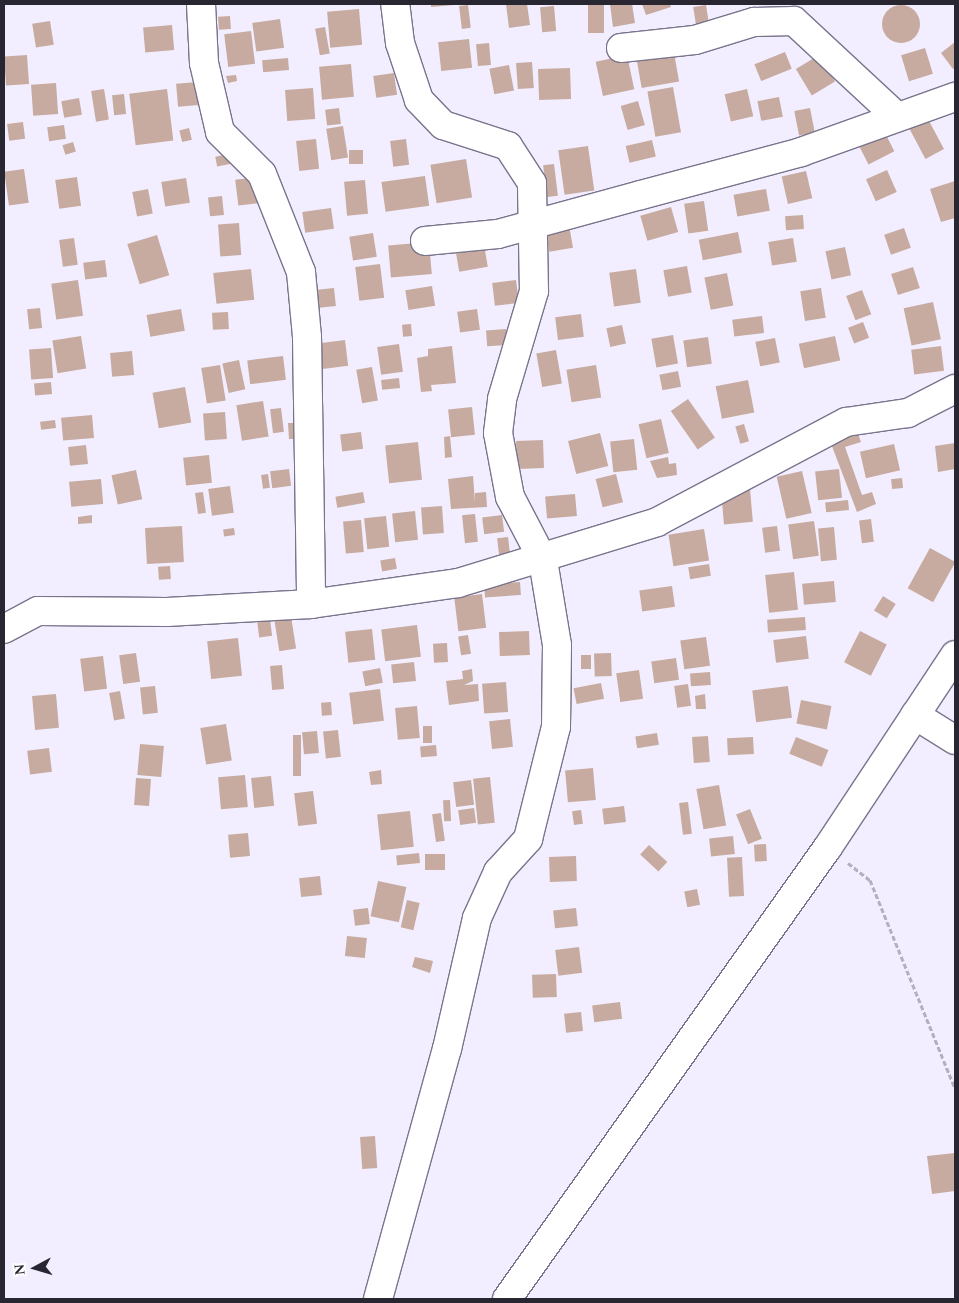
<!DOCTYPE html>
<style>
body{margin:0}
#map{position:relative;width:959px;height:1303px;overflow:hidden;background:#f2eeff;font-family:Spectral,serif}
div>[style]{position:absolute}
.building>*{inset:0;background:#c7aba0;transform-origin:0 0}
.round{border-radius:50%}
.path>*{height:3px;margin-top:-1.5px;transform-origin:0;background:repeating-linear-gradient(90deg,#b3afbe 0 5px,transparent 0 7.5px)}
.roads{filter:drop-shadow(1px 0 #79748c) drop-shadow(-1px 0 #79748c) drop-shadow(0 1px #79748c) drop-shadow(0 -1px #79748c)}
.street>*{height:28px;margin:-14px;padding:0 14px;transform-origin:14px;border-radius:14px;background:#fff}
.secondary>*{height:28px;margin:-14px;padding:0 14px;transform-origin:14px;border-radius:14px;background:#fff}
span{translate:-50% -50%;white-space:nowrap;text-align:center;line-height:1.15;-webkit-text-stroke:4px #fefefe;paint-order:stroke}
.frame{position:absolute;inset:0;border:5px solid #282630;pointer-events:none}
.north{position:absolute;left:10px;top:1243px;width:50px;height:50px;-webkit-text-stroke:4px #fefefe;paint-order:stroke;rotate:264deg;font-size:14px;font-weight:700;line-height:20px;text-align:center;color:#282630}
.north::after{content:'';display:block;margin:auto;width:18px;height:22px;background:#282630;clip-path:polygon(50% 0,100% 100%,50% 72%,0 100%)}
</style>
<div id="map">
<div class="building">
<i style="clip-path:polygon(431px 4px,454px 4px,454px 5px,431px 7px)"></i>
<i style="clip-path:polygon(506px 4px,527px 4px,530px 25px,509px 28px)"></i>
<i style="left:588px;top:4px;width:16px;height:29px"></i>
<i style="clip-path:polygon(610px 4px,632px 4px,635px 23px,613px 27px)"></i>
<i style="clip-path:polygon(642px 4px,670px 4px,671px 7px,646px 15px)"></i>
<i style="left:468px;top:5px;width:23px;height:9px;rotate:83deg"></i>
<i style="left:706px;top:5px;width:18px;height:13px;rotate:81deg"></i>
<i class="round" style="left:882px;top:5px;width:38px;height:38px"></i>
<i style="left:554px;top:6px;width:25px;height:14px;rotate:85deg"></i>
<i style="left:359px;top:9px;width:36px;height:32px;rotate:85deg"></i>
<i style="left:230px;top:16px;width:13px;height:12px;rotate:86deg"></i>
<i style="left:280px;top:19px;width:29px;height:28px;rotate:82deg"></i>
<i style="left:50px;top:21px;width:24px;height:18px;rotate:81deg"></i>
<i style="left:172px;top:25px;width:25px;height:29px;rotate:85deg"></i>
<i style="left:325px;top:27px;width:27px;height:10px;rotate:80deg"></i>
<i style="left:251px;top:31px;width:33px;height:27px;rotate:83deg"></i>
<i style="left:469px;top:39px;width:29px;height:31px;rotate:84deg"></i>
<i style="clip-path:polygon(955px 42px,955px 68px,953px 69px,941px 53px)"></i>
<i style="left:489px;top:43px;width:22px;height:13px;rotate:85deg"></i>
<i style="left:673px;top:47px;width:35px;height:38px;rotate:80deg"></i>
<i style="left:925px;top:48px;width:27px;height:25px;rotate:73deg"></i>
<i style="left:785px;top:52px;width:18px;height:33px;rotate:68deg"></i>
<i style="left:27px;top:55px;width:29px;height:23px;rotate:86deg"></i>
<i style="left:627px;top:55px;width:35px;height:32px;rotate:78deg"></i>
<i style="left:819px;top:55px;width:31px;height:27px;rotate:59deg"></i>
<i style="left:288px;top:58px;width:12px;height:26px;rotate:85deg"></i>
<i style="left:532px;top:62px;width:26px;height:16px;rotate:86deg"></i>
<i style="left:351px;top:64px;width:33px;height:32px;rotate:85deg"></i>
<i style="left:509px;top:65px;width:26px;height:20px;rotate:79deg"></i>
<i style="left:570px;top:68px;width:31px;height:32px;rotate:88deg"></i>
<i style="left:394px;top:73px;width:22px;height:21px;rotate:82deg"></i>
<i style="clip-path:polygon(236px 75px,237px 81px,228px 83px,226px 76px)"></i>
<i style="left:197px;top:82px;width:23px;height:21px;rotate:85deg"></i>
<i style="left:56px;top:83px;width:31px;height:25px;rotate:86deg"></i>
<i style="left:673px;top:87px;width:46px;height:26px;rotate:80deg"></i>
<i style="left:313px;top:88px;width:31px;height:28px;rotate:86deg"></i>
<i style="left:104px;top:89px;width:31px;height:13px;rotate:81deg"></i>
<i style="left:167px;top:89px;width:52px;height:38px;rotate:83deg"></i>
<i style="left:747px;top:89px;width:28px;height:23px;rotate:77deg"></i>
<i style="left:124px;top:94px;width:20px;height:12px;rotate:84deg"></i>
<i style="left:779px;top:97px;width:20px;height:22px;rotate:79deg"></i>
<i style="left:79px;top:98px;width:17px;height:18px;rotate:80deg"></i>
<i style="left:638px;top:101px;width:25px;height:18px;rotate:74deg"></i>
<i style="left:339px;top:108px;width:16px;height:14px;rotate:83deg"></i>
<i style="left:810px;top:108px;width:25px;height:16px;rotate:79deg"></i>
<i style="left:928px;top:119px;width:34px;height:21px;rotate:62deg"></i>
<i style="left:23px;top:122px;width:17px;height:16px;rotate:83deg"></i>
<i style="left:64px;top:125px;width:14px;height:17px;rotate:82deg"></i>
<i style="left:343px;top:126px;width:32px;height:17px;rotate:81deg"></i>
<i style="left:189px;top:128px;width:12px;height:10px;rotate:76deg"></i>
<i style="left:883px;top:129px;width:25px;height:29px;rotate:63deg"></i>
<i style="left:316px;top:139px;width:30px;height:20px;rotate:84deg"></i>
<i style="left:406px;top:139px;width:26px;height:16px;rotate:83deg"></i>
<i style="left:652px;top:140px;width:17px;height:27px;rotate:77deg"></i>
<i style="left:73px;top:142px;width:10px;height:11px;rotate:73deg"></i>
<i style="left:588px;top:146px;width:45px;height:30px;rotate:82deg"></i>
<i style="left:349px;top:150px;width:14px;height:14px"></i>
<i style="left:229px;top:154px;width:10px;height:14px;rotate:79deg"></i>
<i style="left:466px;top:159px;width:39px;height:36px;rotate:81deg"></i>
<i style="left:554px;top:164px;width:32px;height:11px;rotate:83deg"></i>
<i style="left:24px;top:169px;width:34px;height:20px;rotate:82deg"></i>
<i style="left:887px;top:170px;width:24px;height:23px;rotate:66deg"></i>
<i style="left:806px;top:171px;width:28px;height:25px;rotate:77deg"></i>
<i style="left:425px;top:176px;width:30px;height:44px;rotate:82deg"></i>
<i style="left:77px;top:177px;width:29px;height:22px;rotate:82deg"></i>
<i style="left:258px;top:177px;width:26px;height:23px;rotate:83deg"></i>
<i style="left:186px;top:178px;width:25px;height:25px;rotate:81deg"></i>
<i style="left:365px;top:180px;width:34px;height:21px;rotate:85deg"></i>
<i style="clip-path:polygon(955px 181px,955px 218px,941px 222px,930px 189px)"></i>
<i style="left:148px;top:189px;width:25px;height:16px;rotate:79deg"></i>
<i style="left:766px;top:189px;width:22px;height:33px;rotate:80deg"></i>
<i style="left:222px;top:196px;width:19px;height:14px;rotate:84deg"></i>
<i style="left:704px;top:201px;width:30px;height:20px;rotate:82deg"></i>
<i style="left:671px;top:207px;width:26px;height:32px;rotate:74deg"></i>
<i style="left:331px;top:208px;width:21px;height:29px;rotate:82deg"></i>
<i style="left:803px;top:215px;width:14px;height:18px;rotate:86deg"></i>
<i style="left:239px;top:223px;width:32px;height:21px;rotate:86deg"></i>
<i style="left:569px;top:225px;width:23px;height:24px;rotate:80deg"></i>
<i style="left:904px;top:228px;width:21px;height:21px;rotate:71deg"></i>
<i style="left:738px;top:232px;width:21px;height:40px;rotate:79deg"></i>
<i style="left:373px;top:233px;width:24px;height:24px;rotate:81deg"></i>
<i style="left:157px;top:235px;width:42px;height:31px;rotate:73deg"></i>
<i style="left:74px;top:238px;width:27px;height:15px;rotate:82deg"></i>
<i style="left:793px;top:238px;width:24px;height:25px;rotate:81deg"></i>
<i style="left:429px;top:242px;width:32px;height:41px;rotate:85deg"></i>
<i style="left:484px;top:245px;width:22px;height:29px;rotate:80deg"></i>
<i style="left:845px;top:247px;width:29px;height:20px;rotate:78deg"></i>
<i style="left:105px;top:260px;width:17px;height:22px;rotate:83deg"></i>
<i style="left:380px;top:264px;width:34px;height:25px;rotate:83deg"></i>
<i style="left:687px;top:266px;width:27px;height:24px;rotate:80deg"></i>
<i style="left:913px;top:267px;width:22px;height:23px;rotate:72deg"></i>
<i style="left:251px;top:269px;width:31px;height:38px;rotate:84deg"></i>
<i style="left:636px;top:269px;width:34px;height:27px;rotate:82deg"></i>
<i style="left:727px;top:273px;width:33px;height:23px;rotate:79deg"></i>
<i style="left:78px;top:280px;width:36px;height:27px;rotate:82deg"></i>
<i style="left:516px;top:280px;width:23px;height:24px;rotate:83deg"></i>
<i style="left:432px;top:286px;width:20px;height:27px;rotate:81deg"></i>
<i style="left:334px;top:288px;width:18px;height:19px;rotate:84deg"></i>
<i style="left:821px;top:288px;width:30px;height:21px;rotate:81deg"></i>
<i style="left:862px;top:290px;width:26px;height:17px;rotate:69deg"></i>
<i style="left:933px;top:302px;width:38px;height:30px;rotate:78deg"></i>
<i style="left:40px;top:308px;width:20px;height:13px;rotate:84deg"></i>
<i style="left:181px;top:309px;width:22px;height:35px;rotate:80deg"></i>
<i style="left:477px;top:309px;width:21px;height:20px;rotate:82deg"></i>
<i style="left:228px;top:312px;width:17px;height:16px;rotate:87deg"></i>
<i style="left:581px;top:314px;width:23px;height:26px;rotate:83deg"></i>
<i style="left:762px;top:316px;width:17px;height:30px;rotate:83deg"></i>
<i style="left:863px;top:322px;width:17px;height:16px;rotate:69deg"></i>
<i style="left:411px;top:324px;width:12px;height:9px;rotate:85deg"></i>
<i style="left:622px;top:325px;width:19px;height:16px;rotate:78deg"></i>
<i style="left:506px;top:329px;width:16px;height:20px;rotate:86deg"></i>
<i style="left:673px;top:335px;width:29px;height:22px;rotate:80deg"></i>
<i style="left:81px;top:336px;width:33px;height:29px;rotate:81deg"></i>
<i style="left:835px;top:336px;width:25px;height:37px;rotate:78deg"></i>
<i style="left:708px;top:337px;width:27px;height:25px;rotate:82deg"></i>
<i style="left:775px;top:338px;width:25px;height:20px;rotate:79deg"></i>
<i style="left:345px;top:340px;width:26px;height:30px;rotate:83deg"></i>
<i style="left:399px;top:344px;width:28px;height:22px;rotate:82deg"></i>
<i style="clip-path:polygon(452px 346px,456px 383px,431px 385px,432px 391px,421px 392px,417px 358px,428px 356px,428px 349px)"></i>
<i style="left:941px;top:346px;width:25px;height:30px;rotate:83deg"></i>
<i style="left:51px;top:348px;width:30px;height:22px;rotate:86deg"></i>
<i style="left:556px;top:350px;width:34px;height:20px;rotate:80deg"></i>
<i style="left:132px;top:351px;width:24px;height:22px;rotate:85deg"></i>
<i style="left:283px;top:356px;width:24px;height:36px;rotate:83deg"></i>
<i style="left:239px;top:360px;width:30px;height:17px;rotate:78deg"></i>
<i style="left:220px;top:365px;width:36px;height:19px;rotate:81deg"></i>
<i style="left:596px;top:365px;width:33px;height:30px;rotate:81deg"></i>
<i style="left:372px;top:367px;width:34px;height:16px;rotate:80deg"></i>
<i style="left:678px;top:371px;width:16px;height:19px;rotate:79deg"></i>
<i style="left:399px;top:378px;width:10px;height:18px;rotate:84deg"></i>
<i style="left:748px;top:380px;width:33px;height:33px;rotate:79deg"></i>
<i style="left:51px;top:382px;width:12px;height:17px;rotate:85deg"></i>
<i style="left:185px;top:387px;width:36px;height:33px;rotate:80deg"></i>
<i style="left:688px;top:399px;width:47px;height:21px;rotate:55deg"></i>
<i style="left:263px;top:401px;width:36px;height:27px;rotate:81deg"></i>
<i style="left:472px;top:407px;width:28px;height:24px;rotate:84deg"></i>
<i style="left:281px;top:408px;width:24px;height:11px;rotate:83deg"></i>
<i style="left:225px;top:412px;width:27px;height:22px;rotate:86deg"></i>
<i style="left:92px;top:415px;width:23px;height:31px;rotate:85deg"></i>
<i style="left:661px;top:419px;width:35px;height:23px;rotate:77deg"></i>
<i style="left:55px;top:420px;width:8px;height:15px;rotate:83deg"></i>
<i style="clip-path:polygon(288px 423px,293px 423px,295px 439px,289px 439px)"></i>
<i style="left:744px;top:424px;width:18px;height:9px;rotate:74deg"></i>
<i style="clip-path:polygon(857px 431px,861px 442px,845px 447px,862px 495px,872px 492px,876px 504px,857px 512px,830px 441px)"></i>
<i style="left:361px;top:432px;width:17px;height:21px;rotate:83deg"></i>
<i style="left:600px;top:433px;width:34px;height:33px;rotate:76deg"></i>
<i style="clip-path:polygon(450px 436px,452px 457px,445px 458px,444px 437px)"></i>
<i style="left:634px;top:439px;width:31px;height:24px;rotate:84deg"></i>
<i style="left:543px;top:440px;width:28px;height:27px;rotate:88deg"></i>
<i style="left:418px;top:442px;width:38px;height:33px;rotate:84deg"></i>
<i style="clip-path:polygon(955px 443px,955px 469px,938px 472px,935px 446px)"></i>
<i style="left:894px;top:444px;width:27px;height:35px;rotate:77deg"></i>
<i style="left:86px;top:445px;width:19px;height:18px;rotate:84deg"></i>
<i style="left:209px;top:455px;width:28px;height:26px;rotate:84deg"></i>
<i style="clip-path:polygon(668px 457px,669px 464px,676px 463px,677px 475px,657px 478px,650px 461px)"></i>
<i style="left:289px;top:469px;width:17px;height:19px;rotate:83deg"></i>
<i style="left:839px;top:469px;width:29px;height:24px;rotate:84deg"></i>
<i style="left:136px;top:470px;width:30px;height:25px;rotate:78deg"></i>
<i style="left:802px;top:471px;width:43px;height:26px;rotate:77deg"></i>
<i style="left:268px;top:474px;width:14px;height:7px;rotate:82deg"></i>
<i style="left:616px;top:474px;width:29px;height:21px;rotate:76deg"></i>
<i style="clip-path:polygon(473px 476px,475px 502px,475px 493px,486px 492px,487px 507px,451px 509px,448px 479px)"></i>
<i style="left:902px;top:478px;width:10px;height:11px;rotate:84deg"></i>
<i style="left:101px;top:479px;width:25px;height:32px;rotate:85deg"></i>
<i style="left:230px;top:486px;width:27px;height:22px;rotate:82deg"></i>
<i style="left:750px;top:489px;width:33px;height:29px;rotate:85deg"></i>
<i style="left:203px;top:492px;width:21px;height:8px;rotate:82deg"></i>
<i style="left:363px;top:492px;width:11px;height:28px;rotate:80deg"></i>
<i style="left:575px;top:494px;width:22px;height:30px;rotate:85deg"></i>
<i style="left:848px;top:500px;width:10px;height:23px;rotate:84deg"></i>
<i style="left:442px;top:506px;width:27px;height:21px;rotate:86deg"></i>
<i style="left:415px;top:511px;width:29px;height:23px;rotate:84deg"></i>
<i style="left:475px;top:514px;width:28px;height:13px;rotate:84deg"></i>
<i style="clip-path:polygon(92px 515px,92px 523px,78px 524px,78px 517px)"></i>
<i style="left:502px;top:515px;width:17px;height:20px;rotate:83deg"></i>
<i style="left:386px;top:516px;width:31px;height:22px;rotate:84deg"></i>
<i style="left:871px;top:519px;width:23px;height:12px;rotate:83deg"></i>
<i style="left:361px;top:520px;width:32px;height:18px;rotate:85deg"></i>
<i style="left:814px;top:521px;width:35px;height:26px;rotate:82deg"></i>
<i style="left:182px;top:526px;width:36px;height:37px;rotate:87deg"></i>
<i style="left:777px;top:526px;width:25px;height:15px;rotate:83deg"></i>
<i style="left:834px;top:527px;width:33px;height:16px;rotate:85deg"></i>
<i style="left:234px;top:528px;width:7px;height:11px;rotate:82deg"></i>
<i style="left:704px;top:529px;width:32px;height:36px;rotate:81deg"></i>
<i style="left:508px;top:537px;width:16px;height:11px;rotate:83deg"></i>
<i style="left:930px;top:548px;width:29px;height:46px;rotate:29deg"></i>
<i style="left:395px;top:558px;width:11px;height:15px;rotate:80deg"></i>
<i style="left:709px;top:564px;width:12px;height:21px;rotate:81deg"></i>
<i style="left:170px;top:566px;width:13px;height:12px;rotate:86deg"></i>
<i style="left:794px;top:572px;width:38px;height:29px;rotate:84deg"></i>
<i style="left:834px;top:581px;width:21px;height:32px;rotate:85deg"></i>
<i style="left:520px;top:582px;width:13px;height:36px;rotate:86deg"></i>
<i style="left:672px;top:586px;width:21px;height:33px;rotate:82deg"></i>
<i style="left:482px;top:594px;width:34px;height:28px;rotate:83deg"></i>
<i style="left:883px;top:596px;width:15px;height:17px;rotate:32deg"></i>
<i style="left:290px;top:610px;width:39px;height:17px;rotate:81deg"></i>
<i style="left:805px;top:617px;width:13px;height:38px;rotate:86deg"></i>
<i style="left:270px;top:619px;width:17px;height:13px;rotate:83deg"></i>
<i style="left:417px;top:625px;width:32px;height:36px;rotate:83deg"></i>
<i style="left:372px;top:629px;width:31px;height:27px;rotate:84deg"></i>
<i style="left:529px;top:631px;width:24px;height:30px;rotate:88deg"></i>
<i style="left:860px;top:631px;width:30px;height:35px;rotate:27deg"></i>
<i style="left:468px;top:635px;width:19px;height:10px;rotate:81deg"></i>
<i style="left:806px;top:636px;width:23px;height:33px;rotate:83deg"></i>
<i style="left:706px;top:637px;width:29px;height:26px;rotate:82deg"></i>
<i style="left:238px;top:638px;width:38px;height:31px;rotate:84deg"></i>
<i style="left:447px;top:643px;width:19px;height:14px;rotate:87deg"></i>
<i style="left:136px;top:653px;width:29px;height:17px;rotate:82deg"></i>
<i style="left:611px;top:653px;width:23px;height:17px;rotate:88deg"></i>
<i style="left:581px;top:655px;width:10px;height:14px"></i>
<i style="left:103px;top:656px;width:33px;height:23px;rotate:83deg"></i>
<i style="left:676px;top:658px;width:22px;height:25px;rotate:82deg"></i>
<i style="left:414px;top:662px;width:19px;height:23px;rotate:84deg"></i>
<i style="left:282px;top:665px;width:24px;height:12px;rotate:85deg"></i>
<i style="left:380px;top:668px;width:15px;height:18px;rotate:79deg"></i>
<i style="clip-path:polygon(472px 669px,473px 681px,464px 685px,478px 684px,479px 701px,449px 705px,446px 681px,463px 679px,462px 671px)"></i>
<i style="left:639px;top:670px;width:29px;height:23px;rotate:82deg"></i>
<i style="left:710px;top:672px;width:13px;height:20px;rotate:86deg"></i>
<i style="left:506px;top:682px;width:30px;height:24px;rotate:86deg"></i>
<i style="left:601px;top:683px;width:16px;height:28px;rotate:79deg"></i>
<i style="left:688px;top:684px;width:22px;height:14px;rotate:82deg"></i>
<i style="left:155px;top:686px;width:27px;height:15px;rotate:84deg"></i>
<i style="left:788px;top:686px;width:32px;height:36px;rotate:83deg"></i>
<i style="left:380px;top:689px;width:32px;height:31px;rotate:83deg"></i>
<i style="left:120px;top:691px;width:28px;height:11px;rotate:80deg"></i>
<i style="left:56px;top:694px;width:34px;height:24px;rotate:85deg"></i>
<i style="clip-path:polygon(705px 694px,706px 709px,696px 709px,695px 696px)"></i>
<i style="left:801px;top:700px;width:31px;height:24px;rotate:11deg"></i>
<i style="left:331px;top:702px;width:13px;height:10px;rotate:86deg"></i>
<i style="left:417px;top:706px;width:32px;height:22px;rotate:85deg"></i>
<i style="left:510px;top:719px;width:28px;height:21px;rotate:84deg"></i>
<i style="left:226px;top:724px;width:37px;height:26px;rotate:81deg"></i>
<i style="left:423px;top:726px;width:9px;height:17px"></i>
<i style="left:338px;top:730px;width:27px;height:15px;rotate:84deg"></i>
<i style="left:317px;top:731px;width:22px;height:15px;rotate:85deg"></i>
<i style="left:657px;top:733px;width:12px;height:22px;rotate:81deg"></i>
<i style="left:293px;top:735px;width:8px;height:41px"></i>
<i style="left:708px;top:736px;width:26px;height:16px;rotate:86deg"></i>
<i style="left:753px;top:737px;width:17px;height:26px;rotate:87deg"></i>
<i style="left:796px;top:737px;width:35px;height:18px;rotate:22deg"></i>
<i style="left:140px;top:744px;width:24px;height:31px;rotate:5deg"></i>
<i style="left:436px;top:745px;width:11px;height:16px;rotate:85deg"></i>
<i style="left:49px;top:748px;width:24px;height:22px;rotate:83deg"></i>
<i style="left:593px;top:768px;width:32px;height:28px;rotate:85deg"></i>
<i style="clip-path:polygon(381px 770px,382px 784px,371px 785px,369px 772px)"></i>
<i style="left:245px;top:775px;width:32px;height:27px;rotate:85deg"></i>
<i style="left:271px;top:776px;width:30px;height:20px;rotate:84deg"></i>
<i style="left:490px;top:777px;width:46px;height:17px;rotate:84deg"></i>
<i style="left:136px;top:778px;width:15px;height:27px;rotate:4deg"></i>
<i style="left:471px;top:780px;width:25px;height:18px;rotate:83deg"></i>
<i style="left:719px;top:785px;width:41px;height:23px;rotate:80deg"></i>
<i style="left:313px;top:791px;width:33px;height:19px;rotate:83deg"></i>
<i style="left:450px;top:800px;width:21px;height:7px;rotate:87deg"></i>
<i style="left:688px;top:802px;width:32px;height:9px;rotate:83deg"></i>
<i style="left:624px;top:806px;width:16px;height:22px;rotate:83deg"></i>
<i style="left:474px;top:808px;width:15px;height:16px;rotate:82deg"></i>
<i style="left:750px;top:809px;width:32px;height:15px;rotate:68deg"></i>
<i style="left:581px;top:810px;width:14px;height:9px;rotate:82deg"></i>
<i style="left:410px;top:811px;width:36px;height:33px;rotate:84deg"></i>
<i style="left:441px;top:813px;width:28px;height:9px;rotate:82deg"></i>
<i style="left:248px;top:833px;width:23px;height:20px;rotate:85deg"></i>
<i style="left:733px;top:836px;width:18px;height:24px;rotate:84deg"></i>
<i style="left:766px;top:844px;width:17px;height:12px;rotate:87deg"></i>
<i style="left:649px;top:845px;width:25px;height:13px;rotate:43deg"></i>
<i style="left:419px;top:853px;width:10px;height:23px;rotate:84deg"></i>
<i style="left:445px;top:854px;width:16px;height:20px;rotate:90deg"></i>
<i style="left:576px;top:856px;width:25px;height:27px;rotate:88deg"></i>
<i style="left:742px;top:857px;width:39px;height:15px;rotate:87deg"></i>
<i style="left:320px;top:876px;width:19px;height:21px;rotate:84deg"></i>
<i style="left:378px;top:881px;width:29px;height:36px;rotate:12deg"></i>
<i style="left:697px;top:889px;width:16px;height:13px;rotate:79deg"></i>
<i style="left:407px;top:900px;width:13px;height:28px;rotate:13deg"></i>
<i style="left:368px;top:908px;width:16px;height:15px;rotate:83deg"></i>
<i style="left:576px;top:908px;width:18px;height:23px;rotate:84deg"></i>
<i style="left:347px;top:936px;width:20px;height:20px;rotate:6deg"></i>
<i style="left:579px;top:947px;width:26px;height:24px;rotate:83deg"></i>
<i style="clip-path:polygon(415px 957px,433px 961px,430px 973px,412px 967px)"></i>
<i style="left:556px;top:974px;width:23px;height:24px;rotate:88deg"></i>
<i style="left:620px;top:1002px;width:17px;height:28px;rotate:83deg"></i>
<i style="left:581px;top:1012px;width:19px;height:17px;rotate:84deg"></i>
<i style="left:375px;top:1136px;width:32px;height:15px;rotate:86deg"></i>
<i style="clip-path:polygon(955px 1153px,955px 1191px,932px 1194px,927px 1156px)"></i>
</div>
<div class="path">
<i style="left:848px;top:863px;width:28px;rotate:38deg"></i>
<i style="left:870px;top:880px;width:225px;rotate:67.8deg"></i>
</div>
<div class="roads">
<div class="street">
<i style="left:201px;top:4px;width:59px;rotate:87.1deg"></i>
<i style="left:204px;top:63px;width:71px;rotate:76.9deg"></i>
<i style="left:220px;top:132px;width:59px;rotate:45deg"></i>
<i style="left:262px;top:174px;width:105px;rotate:68.3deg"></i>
<i style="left:301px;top:272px;width:65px;rotate:84.7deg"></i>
<i style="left:307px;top:337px;width:267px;rotate:89.1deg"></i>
<i style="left:621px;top:48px;width:74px;rotate:-6.2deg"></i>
<i style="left:695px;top:40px;width:62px;rotate:-17deg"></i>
<i style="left:754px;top:22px;width:40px;rotate:-1.4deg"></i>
<i style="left:794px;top:21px;width:138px;rotate:42.9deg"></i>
<i style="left:425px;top:241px;width:73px;rotate:-5.5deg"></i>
<i style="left:498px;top:234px;width:148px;rotate:-15.3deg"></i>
<i style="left:641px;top:195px;width:166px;rotate:-15deg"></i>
<i style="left:801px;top:152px;width:164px;rotate:-19.7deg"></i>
<i style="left:4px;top:629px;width:38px;rotate:-28deg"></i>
<i style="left:38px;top:611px;width:129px;rotate:0.4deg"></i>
<i style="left:167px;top:612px;width:144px;rotate:-3.2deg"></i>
<i style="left:311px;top:604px;width:148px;rotate:-8.1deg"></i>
<i style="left:458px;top:583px;width:208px;rotate:-17deg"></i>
<i style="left:657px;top:522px;width:214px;rotate:-27.9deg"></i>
<i style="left:846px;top:422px;width:63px;rotate:-8.3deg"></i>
<i style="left:908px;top:413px;width:53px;rotate:-27.1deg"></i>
<i style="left:915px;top:715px;width:47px;rotate:32deg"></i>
<i style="left:378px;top:1299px;width:259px;rotate:-74.6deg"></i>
<i style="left:447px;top:1049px;width:134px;rotate:-77.1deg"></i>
<i style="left:477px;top:918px;width:51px;rotate:-65.5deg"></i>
<i style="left:498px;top:872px;width:45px;rotate:-47.7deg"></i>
<i style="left:528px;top:839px;width:115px;rotate:-76deg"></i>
<i style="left:556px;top:727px;width:82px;rotate:-89.3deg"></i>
<i style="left:557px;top:645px;width:86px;rotate:-99.4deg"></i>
<i style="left:543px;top:560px;width:71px;rotate:-117.6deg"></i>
<i style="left:510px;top:497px;width:65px;rotate:-100.6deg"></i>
<i style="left:498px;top:433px;width:34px;rotate:-83deg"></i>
<i style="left:502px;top:399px;width:113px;rotate:-73.5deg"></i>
<i style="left:534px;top:291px;width:108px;rotate:-91.1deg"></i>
<i style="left:532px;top:183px;width:44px;rotate:-123deg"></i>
<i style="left:508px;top:146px;width:68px;rotate:-162.1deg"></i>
<i style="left:443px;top:125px;width:35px;rotate:-134deg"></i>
<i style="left:419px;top:100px;width:60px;rotate:-108.4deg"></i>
<i style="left:400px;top:43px;width:39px;rotate:-97deg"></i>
</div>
<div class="secondary">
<i style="left:507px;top:1299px;width:554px;rotate:-54.62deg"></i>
<i style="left:828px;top:847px;width:230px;rotate:-56.5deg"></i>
</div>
</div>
<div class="frame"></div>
<div class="north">N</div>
</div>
